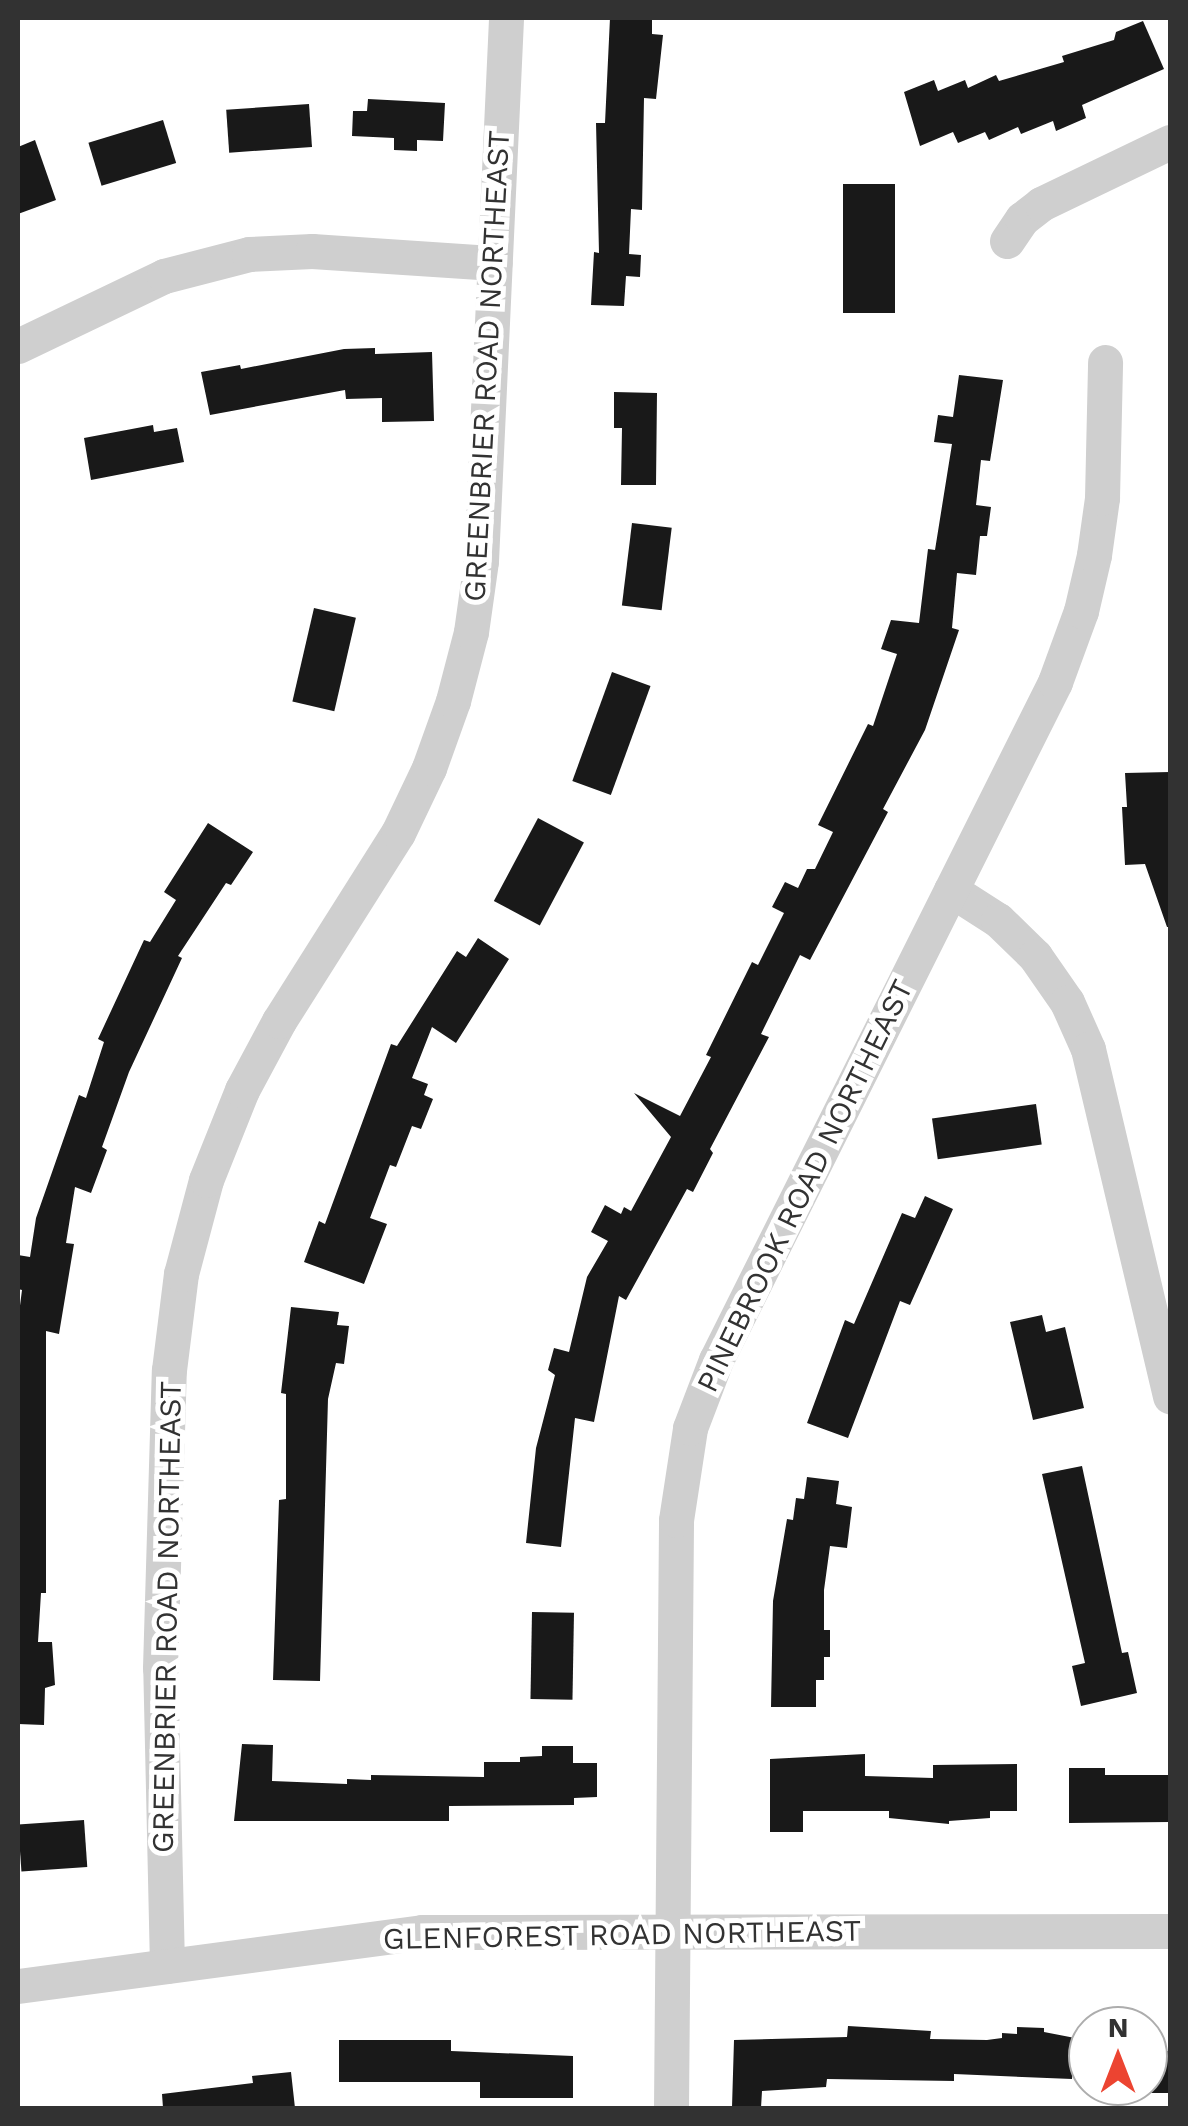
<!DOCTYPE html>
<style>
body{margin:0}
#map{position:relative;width:1188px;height:2126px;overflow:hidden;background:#fff;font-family:"Work Sans",sans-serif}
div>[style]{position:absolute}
.building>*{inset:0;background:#191919;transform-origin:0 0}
.minor>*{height:35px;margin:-17.5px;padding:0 17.5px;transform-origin:17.5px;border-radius:17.5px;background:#cfcfcf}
span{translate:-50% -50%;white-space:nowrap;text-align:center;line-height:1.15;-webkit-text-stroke:10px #fff;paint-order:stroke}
.street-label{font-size:30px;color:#323232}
.frame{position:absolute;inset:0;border:20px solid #323232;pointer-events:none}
.north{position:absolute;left:1068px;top:2006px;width:100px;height:100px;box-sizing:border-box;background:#fff;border:2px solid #adadad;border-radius:50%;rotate:0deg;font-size:28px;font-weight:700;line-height:40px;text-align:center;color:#323232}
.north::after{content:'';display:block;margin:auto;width:35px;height:45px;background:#ec4431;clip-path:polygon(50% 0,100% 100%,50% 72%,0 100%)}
</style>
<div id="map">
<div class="building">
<i style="clip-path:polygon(610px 18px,652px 18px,652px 34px,663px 35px,656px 99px,644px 98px,642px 210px,631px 209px,629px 254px,641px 255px,640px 277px,626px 276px,624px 306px,591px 305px,594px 252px,599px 253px,596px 123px,605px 123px)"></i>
<i style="clip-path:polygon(1143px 21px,1164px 69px,1082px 105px,1086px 118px,1056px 131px,1053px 121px,1021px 134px,1018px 127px,989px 140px,985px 132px,958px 143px,953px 132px,920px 146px,904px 92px,934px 80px,938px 91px,965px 80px,968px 88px,996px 75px,999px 81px,1064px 62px,1062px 56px,1114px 40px,1116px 32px)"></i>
<i style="clip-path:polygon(368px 99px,445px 103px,443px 141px,417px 140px,417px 151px,394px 150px,394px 138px,352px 136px,353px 111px,367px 111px)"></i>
<i style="left:309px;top:104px;width:43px;height:83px;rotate:86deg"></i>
<i style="left:163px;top:120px;width:45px;height:78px;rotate:73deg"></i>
<i style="clip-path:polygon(35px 140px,56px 200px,18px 214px,18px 147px)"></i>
<i style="left:895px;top:184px;width:129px;height:52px;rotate:90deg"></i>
<i style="clip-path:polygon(375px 348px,375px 354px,432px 352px,434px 421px,382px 422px,382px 398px,346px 399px,345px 390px,210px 415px,201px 372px,240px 365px,241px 369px,344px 349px)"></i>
<i style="clip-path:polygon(959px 375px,1003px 380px,990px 461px,981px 460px,976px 505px,991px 507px,987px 536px,980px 536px,976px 575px,957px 573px,952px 628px,959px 630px,925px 730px,883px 809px,888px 812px,810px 960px,800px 955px,761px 1034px,769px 1037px,710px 1149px,713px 1153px,693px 1192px,687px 1189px,626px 1300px,619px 1296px,594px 1422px,575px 1418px,561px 1547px,526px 1543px,536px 1448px,555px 1375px,548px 1370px,554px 1348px,569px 1352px,587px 1277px,608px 1241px,591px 1232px,605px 1205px,621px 1214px,624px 1207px,631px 1211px,671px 1137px,634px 1093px,680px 1116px,711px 1057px,706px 1055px,752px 962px,758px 965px,784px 913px,772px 907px,785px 882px,798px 888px,807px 869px,815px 869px,833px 832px,818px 825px,868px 724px,873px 726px,897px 654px,881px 649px,891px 620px,919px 623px,928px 549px,935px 550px,952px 444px,934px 442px,938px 415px,953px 417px)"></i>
<i style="clip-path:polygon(614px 392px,657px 393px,656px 485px,621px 485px,622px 428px,614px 428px)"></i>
<i style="clip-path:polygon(153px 425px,154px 432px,177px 428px,184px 462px,91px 480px,84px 438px)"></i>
<i style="left:632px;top:523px;width:40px;height:83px;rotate:7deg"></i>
<i style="left:314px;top:608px;width:43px;height:96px;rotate:13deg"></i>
<i style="left:612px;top:672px;width:41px;height:116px;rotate:20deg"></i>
<i style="clip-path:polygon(1170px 772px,1170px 927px,1167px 927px,1145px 864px,1125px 865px,1122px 807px,1127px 807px,1125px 773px)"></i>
<i style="left:538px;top:818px;width:52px;height:94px;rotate:28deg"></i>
<i style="clip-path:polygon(208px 823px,253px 852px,231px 885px,226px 883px,178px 956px,182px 958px,129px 1072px,102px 1147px,107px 1150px,91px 1193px,75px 1187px,66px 1243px,74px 1244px,59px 1334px,46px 1331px,46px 1593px,41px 1593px,38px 1642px,52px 1642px,55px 1685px,45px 1688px,44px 1725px,18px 1724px,18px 1321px,22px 1290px,18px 1289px,18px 1255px,30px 1257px,36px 1218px,79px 1095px,86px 1098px,104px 1042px,98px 1039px,144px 940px,150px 942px,176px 900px,164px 892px)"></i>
<i style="clip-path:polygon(478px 938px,509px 959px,456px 1043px,432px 1027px,412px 1078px,428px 1084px,424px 1095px,433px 1099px,421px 1129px,412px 1126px,396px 1167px,390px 1165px,370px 1218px,387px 1224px,364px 1284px,304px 1262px,319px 1221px,325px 1224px,391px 1044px,397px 1046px,457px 951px,466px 957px)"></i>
<i style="left:1036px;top:1104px;width:41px;height:105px;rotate:82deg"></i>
<i style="clip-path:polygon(925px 1196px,953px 1209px,910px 1305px,900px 1301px,848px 1438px,807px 1423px,845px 1320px,854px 1324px,902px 1213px,915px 1218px)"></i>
<i style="clip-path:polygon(291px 1307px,339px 1312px,337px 1325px,349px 1326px,344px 1364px,336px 1363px,328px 1399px,320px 1681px,273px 1680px,279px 1500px,286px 1499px,286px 1394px,281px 1393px)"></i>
<i style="clip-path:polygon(1042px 1315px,1046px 1332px,1065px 1327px,1084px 1408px,1033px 1420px,1010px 1322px)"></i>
<i style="clip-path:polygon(1082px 1466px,1122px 1653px,1128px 1652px,1137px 1693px,1081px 1706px,1072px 1666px,1085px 1663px,1042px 1474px)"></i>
<i style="clip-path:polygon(807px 1477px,839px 1481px,836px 1504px,852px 1507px,847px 1548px,830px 1546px,824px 1590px,824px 1630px,830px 1630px,830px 1657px,824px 1657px,824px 1680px,816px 1680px,816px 1707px,771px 1707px,773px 1601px,787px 1519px,793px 1520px,796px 1498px,804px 1499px)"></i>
<i style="left:532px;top:1612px;width:42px;height:87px;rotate:1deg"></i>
<i style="clip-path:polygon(242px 1744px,273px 1745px,272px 1781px,347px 1784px,347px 1779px,371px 1780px,371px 1775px,484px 1777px,484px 1762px,520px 1762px,520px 1757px,542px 1756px,542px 1746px,573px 1746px,573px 1763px,597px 1763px,597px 1797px,574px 1798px,574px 1805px,449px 1806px,449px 1821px,234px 1821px)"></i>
<i style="clip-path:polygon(865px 1754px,865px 1776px,933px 1778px,933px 1765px,1017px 1764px,1017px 1811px,990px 1811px,990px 1818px,949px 1821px,949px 1824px,889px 1818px,889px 1811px,803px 1811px,803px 1832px,770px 1832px,770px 1759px)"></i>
<i style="clip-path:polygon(1069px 1768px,1105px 1768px,1105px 1775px,1170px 1775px,1170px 1822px,1069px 1823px)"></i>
<i style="left:84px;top:1820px;width:47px;height:66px;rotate:86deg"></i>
<i style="clip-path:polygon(848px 2026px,931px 2031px,930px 2039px,987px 2040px,1002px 2038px,1002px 2033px,1017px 2034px,1017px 2027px,1044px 2028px,1044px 2032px,1075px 2038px,1072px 2079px,954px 2074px,954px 2081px,827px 2079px,826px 2087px,762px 2091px,761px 2108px,732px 2107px,734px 2040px,847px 2037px)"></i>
<i style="clip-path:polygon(339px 2040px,451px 2040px,451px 2051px,573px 2056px,573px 2098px,480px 2098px,480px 2082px,339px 2082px)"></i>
<i style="left:1148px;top:2051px;width:22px;height:42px"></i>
<i style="clip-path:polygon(291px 2072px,295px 2108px,163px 2108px,162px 2094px,253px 2083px,252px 2076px)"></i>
</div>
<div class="minor">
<i style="left:1007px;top:241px;width:27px;rotate:-56deg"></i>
<i style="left:1022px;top:219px;width:24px;rotate:-38deg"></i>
<i style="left:1041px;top:204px;width:143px;rotate:-25.7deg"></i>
<i style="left:18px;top:346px;width:162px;rotate:-25.6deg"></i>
<i style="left:164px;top:276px;width:88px;rotate:-14.5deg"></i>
<i style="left:249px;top:254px;width:63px;rotate:-2.7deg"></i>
<i style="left:312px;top:251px;width:183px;rotate:3.8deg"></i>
<i style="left:951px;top:890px;width:56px;rotate:32.6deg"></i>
<i style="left:998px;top:920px;width:52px;rotate:44.2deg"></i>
<i style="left:1035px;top:956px;width:56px;rotate:55.2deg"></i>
<i style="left:1067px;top:1002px;width:51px;rotate:65.9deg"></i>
<i style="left:1088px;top:1049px;width:357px;rotate:76.7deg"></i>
<i style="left:167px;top:1966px;width:298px;rotate:-91.3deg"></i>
<i style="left:160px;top:1668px;width:298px;rotate:-88.3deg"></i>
<i style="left:169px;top:1370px;width:97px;rotate:-82.9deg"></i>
<i style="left:181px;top:1274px;width:97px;rotate:-75.1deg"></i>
<i style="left:206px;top:1180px;width:97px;rotate:-68.2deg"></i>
<i style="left:242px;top:1090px;width:78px;rotate:-61.8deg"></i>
<i style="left:279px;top:1021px;width:222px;rotate:-57.7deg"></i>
<i style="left:398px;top:833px;width:72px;rotate:-64.5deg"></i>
<i style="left:429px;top:768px;width:71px;rotate:-70.3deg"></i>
<i style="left:453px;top:701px;width:71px;rotate:-75.4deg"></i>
<i style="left:471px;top:632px;width:72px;rotate:-82deg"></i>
<i style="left:481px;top:561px;width:544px;rotate:-87.36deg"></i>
<i style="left:18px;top:1986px;width:408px;rotate:-7.6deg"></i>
<i style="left:422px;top:1932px;width:748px;rotate:-0.08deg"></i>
<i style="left:671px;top:2108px;width:588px;rotate:-89.51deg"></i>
<i style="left:676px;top:1520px;width:93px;rotate:-81.3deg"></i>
<i style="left:690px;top:1428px;width:73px;rotate:-69.1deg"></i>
<i style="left:716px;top:1360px;width:758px;rotate:-63.43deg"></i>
<i style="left:1055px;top:682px;width:76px;rotate:-69.9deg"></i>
<i style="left:1081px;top:611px;width:57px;rotate:-76.9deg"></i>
<i style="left:1094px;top:555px;width:58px;rotate:-82deg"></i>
<i style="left:1102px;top:498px;width:136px;rotate:-88.7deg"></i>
</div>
<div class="street-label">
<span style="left:487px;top:366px;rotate:-87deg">GREENBRIER ROAD NORTHEAST</span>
<span style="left:805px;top:1186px;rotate:-64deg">PINEBROOK ROAD NORTHEAST</span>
<span style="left:167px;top:1617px;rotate:-89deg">GREENBRIER ROAD NORTHEAST</span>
<span style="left:622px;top:1935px;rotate:-1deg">GLENFOREST ROAD NORTHEAST</span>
</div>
<div class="frame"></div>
<div class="north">N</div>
</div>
